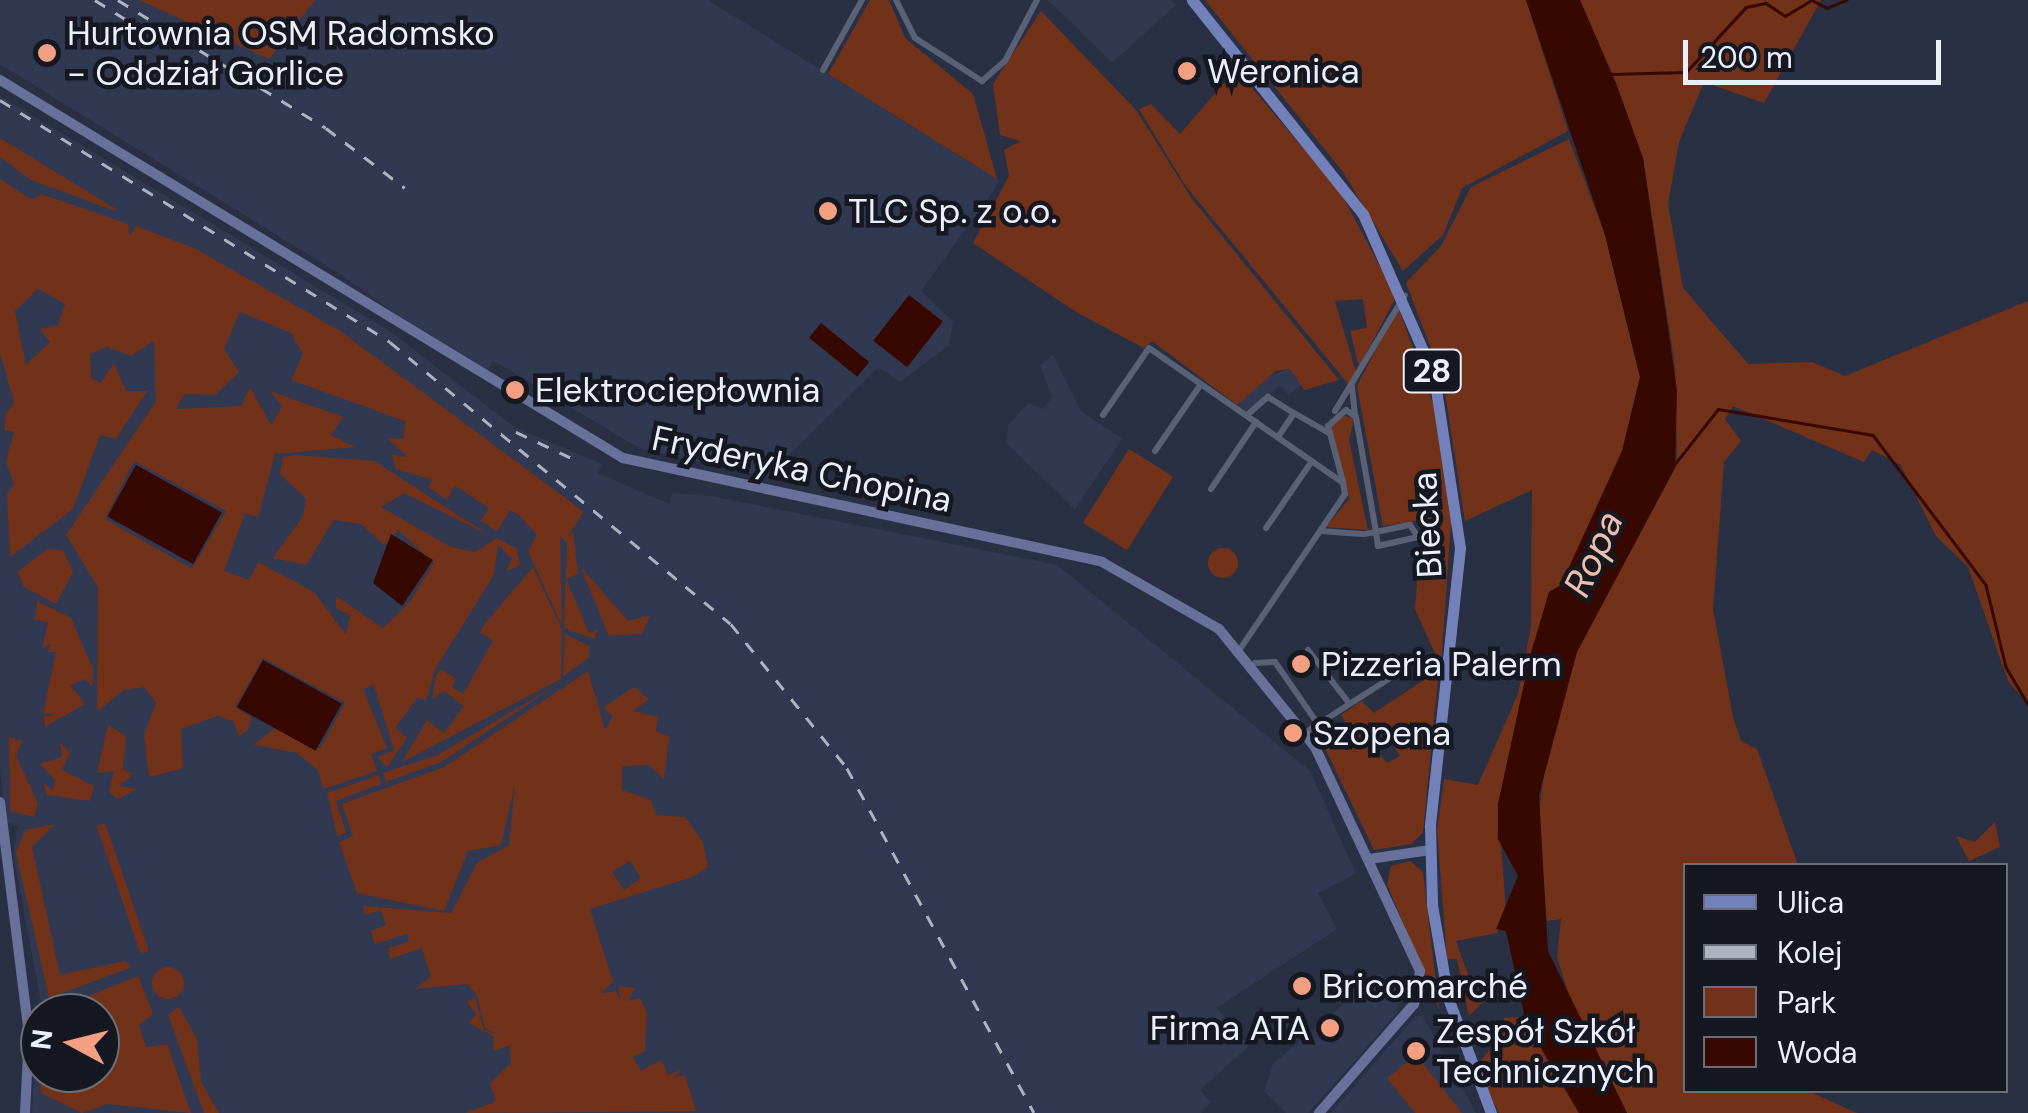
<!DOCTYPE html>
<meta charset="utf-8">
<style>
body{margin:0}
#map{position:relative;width:2028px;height:1113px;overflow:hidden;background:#2a3044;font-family:"DM Sans",sans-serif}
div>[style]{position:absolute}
.built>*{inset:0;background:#313852}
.green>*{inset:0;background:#72321a;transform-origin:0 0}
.round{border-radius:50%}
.water>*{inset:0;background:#360800;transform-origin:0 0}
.stream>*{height:2.5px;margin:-1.25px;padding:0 1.25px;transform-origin:1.25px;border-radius:1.25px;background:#360800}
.street>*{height:6px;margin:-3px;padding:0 3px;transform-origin:3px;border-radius:3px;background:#5a6177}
.secondary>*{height:10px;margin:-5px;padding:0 5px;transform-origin:5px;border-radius:5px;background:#677199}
.primary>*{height:11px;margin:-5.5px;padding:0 5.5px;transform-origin:5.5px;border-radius:5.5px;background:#7381ba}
.rail>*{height:2.5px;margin-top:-1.25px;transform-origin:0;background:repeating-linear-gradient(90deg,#aeb3c2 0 12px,transparent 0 24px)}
.dots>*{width:28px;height:28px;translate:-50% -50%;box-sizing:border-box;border:5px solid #161821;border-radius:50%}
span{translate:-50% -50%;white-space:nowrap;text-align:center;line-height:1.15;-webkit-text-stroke:9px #161821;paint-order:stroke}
.shield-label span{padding:2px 8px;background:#161821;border:2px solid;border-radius:8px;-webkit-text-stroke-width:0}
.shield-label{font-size:32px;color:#ebeffc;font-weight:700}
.poi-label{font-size:35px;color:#ebeffc}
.left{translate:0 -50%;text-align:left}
.right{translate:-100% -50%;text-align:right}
.street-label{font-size:35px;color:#ebeffc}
.water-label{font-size:38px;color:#f1bead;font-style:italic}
.legend{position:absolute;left:1683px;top:863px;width:325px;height:230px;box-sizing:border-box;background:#161821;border:2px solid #6b6e79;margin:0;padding:12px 18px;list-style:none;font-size:30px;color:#ebeffc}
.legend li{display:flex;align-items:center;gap:20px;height:50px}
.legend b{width:50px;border:2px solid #6b6e79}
.north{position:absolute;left:20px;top:993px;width:100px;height:100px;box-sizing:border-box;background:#161821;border:2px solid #6b6e79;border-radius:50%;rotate:277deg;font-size:28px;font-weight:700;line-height:40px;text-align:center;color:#ebeffc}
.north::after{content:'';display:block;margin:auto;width:35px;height:45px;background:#f39f82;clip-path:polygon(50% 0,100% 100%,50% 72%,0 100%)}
.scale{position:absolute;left:1683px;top:40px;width:258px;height:45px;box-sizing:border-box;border:5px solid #ebeffc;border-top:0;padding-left:12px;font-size:30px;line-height:35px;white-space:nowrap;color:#ebeffc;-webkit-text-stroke:8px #161821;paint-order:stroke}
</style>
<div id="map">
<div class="built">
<i style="clip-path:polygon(0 0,708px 0,1000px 181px,921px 291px,953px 321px,949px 345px,900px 382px,879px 367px,766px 477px,639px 448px,494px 361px,483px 376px,343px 276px,0 64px)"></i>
<i style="clip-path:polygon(1048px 0,1171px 0,1176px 5px,1112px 63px)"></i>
<i style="clip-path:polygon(0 96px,391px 332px,514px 427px,602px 464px,598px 473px,669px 504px,672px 493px,711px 496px,1057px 565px,1310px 771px,1356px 874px,1318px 893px,1337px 929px,1217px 1008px,1249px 1046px,1200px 1090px,1211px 1102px,1201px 1113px,32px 1113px,38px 1016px,40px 1073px,100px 1073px,100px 1013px,43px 1013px,13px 853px,18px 826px,6px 822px,0 771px)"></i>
<i style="clip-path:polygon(1053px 355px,1080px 410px,1122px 439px,1075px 509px,1007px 444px,1008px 425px,1028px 403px,1043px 409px,1052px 397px,1040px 365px)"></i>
<i style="clip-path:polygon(1290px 368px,1301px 385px,1289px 395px,1280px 386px,1245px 411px,1237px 405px,1256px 383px)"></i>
<i style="clip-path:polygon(1380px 973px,1401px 994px,1396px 1014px,1308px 1113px,1286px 1113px,1264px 1091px,1273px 1064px)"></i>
<i style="clip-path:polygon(1422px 1015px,1476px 1113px,1331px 1113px,1415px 1017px)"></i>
</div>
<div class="green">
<i style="clip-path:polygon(139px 0,315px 0,269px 59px)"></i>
<i style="clip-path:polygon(870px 0,889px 0,905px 38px,973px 94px,997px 179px,828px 74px)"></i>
<i style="clip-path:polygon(1205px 0,1526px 0,1568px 131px,1462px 188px,1443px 235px,1403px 271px,1343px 172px)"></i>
<i style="clip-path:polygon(1580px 0,1821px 0,1764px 103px,1704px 82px,1679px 142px,1668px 204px,1683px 288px,1748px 364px,1812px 362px,1845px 376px,2028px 301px,2028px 704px,2008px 681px,1968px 567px,1936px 536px,1900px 464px,1872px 450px,1864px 462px,1733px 406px,1725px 419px,1741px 441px,1724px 462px,1713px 609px,1733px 717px,1741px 741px,1757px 749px,1798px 865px,1686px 866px,1686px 1090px,1808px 1091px,1857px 1113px,1627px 1113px,1572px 1005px,1557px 957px,1561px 919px,1547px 921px,1538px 825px,1548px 735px,1577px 652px,1677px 459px,1675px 366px,1643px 158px)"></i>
<i style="clip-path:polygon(1041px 11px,1136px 110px,1192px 199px,1339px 380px,1304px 390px,1290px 369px,1276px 371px,1237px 405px,1152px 341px,1144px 348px,1076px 312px,973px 243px,1009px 176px,1004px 150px,1021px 141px,1000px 135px,993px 84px)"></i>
<i style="clip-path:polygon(1236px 69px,1341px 193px,1396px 297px,1359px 367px,1350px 331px,1367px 328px,1363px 299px,1335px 301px,1356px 372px,1349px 385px,1185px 185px,1139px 109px,1151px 104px,1180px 134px)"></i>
<i style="clip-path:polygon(0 138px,116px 209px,115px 211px,31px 180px,0 157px)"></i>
<i style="clip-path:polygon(1569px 139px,1605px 235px,1640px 377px,1622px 451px,1561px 585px,1549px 592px,1498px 804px,1506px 912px,1497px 933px,1456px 941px,1473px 989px,1488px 997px,1469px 1016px,1457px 959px,1447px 959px,1437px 830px,1444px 779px,1478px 785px,1518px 694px,1531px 627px,1532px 490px,1465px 521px,1443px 380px,1406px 283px,1441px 246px,1471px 187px)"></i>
<i style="clip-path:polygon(evenodd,0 179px,32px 200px,41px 194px,128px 224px,129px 236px,136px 226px,194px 248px,340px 331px,568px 500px,583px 512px,567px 538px,573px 532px,578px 574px,566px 579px,589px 633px,598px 630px,594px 639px,564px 628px,567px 543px,560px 536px,562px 626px,528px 551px,537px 535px,519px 515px,510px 510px,497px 531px,481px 521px,489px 508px,455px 486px,447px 500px,428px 487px,433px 480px,396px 469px,392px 455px,408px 457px,387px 438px,403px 439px,405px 421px,291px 380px,303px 354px,291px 333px,240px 312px,224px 349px,239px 372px,215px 395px,184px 394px,176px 409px,241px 406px,250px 387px,271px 425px,282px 406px,270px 391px,343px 417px,331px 435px,355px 447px,275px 454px,258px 517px,245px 513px,224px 571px,249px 580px,258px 562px,314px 592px,346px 635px,350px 615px,336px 608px,336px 596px,383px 628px,409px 603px,434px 563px,398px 530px,384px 545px,361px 524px,334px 520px,306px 565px,273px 558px,303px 516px,306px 499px,280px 474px,283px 457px,295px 455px,374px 461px,489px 535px,404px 493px,381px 507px,451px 547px,475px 552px,496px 538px,516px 548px,520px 565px,506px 571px,512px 559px,498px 545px,494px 575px,435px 669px,426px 700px,417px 698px,395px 728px,407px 738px,387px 767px,377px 757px,394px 751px,374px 685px,363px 689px,387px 748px,371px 754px,377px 771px,323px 789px,318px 770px,297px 753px,254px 745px,275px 728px,320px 749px,345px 703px,263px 658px,235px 707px,252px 718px,247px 731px,239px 736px,233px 721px,218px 716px,181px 729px,183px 768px,149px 777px,144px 735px,156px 703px,144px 687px,123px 690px,97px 712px,98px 587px,66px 535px,156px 401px,154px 341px,131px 356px,107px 347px,90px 354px,91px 378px,101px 383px,114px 363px,126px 391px,147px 391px,116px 439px,100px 435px,73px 509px,10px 557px,7px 495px,14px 483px,6px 462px,14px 431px,5px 431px,5px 415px,14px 402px,0 353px,0 179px,38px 289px,65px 304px,58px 325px,40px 329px,50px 342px,26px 365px,15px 311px,38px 289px,0 179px,134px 461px,226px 511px,192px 569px,105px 519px,134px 461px)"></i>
<i style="clip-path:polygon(1398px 307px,1434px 406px,1451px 522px,1441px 667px,1415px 609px,1422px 520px,1383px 526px,1357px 386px)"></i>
<i style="clip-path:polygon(1341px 415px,1354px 418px,1349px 440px,1368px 530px,1326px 527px,1349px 499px,1330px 427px)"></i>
<i style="left:1129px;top:449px;width:52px;height:87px;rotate:32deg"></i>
<i class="round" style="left:1208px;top:548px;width:30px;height:30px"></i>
<i style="clip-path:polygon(48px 549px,63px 550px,73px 572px,56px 604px,24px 587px,17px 572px)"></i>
<i style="clip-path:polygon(580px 566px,628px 621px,650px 615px,642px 634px,609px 636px)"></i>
<i style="clip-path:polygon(533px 567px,562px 630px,561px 679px,402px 762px,427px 720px,444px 733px,464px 706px,444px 691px,432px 699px,436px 676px,441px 669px,456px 679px,452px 687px,463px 694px,493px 641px,480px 632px,484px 625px)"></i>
<i style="clip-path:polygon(37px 601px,71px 618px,93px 669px,92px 687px,86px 679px,70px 685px,85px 704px,45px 727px,44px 717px,60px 713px,43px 714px,56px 652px,48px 652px,51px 643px,42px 649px,48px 622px,35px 620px)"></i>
<i style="clip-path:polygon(565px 634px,589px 646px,589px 657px,563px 677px)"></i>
<i style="clip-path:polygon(evenodd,1439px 670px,1423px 832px,1411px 844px,1374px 850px,1321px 740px,1325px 729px,1347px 725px,1341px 715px,1362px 701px,1374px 713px,1439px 670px,1380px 722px,1400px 756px,1387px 763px,1359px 730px,1380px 722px)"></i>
<i style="clip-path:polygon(evenodd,588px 671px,605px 730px,613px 716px,603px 708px,634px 687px,649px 699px,633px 711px,658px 717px,656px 731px,669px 737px,664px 779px,649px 765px,622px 766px,622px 790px,651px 800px,656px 815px,685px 817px,703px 842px,708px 867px,692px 877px,590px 909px,613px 982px,600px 994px,616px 991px,620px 1001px,619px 986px,635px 988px,628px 1001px,640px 998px,647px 1012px,645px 1051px,633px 1057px,641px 1071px,661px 1060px,668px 1075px,683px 1069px,672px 1078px,685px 1075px,696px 1111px,466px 1113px,496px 1101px,490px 1083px,511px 1063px,510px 1045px,494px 1051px,493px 1036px,469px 1023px,476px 1014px,466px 1001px,475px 998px,484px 1030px,501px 1035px,485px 1028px,477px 995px,467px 984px,415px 989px,431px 977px,422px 948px,390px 959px,388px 948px,409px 942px,407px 934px,375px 944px,371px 931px,386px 925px,381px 910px,365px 915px,363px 906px,451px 913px,477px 863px,509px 845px,515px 784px,501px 845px,468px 851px,444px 911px,357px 893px,339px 842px,353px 836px,342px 804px,444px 767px,588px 671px,630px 861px,641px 878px,624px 890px,612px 872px,630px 861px)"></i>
<i style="clip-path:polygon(560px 683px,441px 762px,386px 782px,383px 773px,438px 755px)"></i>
<i style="clip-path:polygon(108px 725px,126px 736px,123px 769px,133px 774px,119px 786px,137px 789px,118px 799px,109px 792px,114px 771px,97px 773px)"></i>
<i style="clip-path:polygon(9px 737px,22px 741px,16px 756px,38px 803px,34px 817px,10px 811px)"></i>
<i style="clip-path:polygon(60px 742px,70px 752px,62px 770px,94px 786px,90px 801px,47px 795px,43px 783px,53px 790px,55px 780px,40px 764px,62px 757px)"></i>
<i style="clip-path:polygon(379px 775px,381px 784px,336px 801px,346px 833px,337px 836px,327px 793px)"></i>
<i style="clip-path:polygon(1995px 822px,2000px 847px,1969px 861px,1956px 836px,1975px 842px)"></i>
<i style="left:105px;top:823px;width:135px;height:9px;rotate:71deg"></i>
<i style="clip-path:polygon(55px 824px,32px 847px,60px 975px,125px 961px,132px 967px,49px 998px,16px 853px,25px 830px)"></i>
<i style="clip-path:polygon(1410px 861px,1423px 872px,1439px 1009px,1387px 884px,1391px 866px)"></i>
<i class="round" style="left:152px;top:967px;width:32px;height:32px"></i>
<i style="clip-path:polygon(138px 976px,153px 1014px,139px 1025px,146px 1047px,167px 1044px,191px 1113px,107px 1104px,82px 1113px,41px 1093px,40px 1073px,100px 1073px,100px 1013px,47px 1013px)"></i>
<i style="clip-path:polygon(179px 1007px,197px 1039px,201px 1082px,219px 1113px,204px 1113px,168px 1015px)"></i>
<i style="clip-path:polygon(1520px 1017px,1522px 1036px,1531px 1025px,1579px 1113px,1499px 1113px,1476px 1066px,1502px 1036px,1504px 1018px)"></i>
<i style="clip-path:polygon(1416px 1055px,1462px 1113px,1415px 1113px,1387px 1078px)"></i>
</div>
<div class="water">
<i style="clip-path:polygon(1526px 0,1580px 0,1616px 83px,1643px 158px,1677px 390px,1675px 468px,1577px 652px,1539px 795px,1548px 951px,1627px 1113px,1579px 1113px,1526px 1023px,1506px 931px,1496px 929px,1518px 876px,1498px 839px,1498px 804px,1530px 656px,1549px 592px,1561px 585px,1622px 451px,1640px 377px,1605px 235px)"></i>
<i style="left:909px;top:295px;width:43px;height:58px;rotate:38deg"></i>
<i style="left:821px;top:323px;width:62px;height:19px;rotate:39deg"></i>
<i style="left:136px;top:465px;width:98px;height:59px;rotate:29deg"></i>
<i style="clip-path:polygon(391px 534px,433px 560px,402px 606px,373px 583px)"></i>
<i style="left:263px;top:660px;width:90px;height:54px;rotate:29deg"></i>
</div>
<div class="stream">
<i style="left:1610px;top:74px;width:76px;rotate:-1.5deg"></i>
<i style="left:1686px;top:72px;width:88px;rotate:-47.3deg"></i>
<i style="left:1746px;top:7px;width:20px;rotate:-11deg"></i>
<i style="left:1766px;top:3px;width:23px;rotate:34deg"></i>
<i style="left:1785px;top:16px;width:31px;rotate:-31deg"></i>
<i style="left:1812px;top:0;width:17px;rotate:28deg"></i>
<i style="left:1827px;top:8px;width:21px;rotate:-23deg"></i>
<i style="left:1674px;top:465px;width:71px;rotate:-51.8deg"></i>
<i style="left:1718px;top:409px;width:157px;rotate:9.5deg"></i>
<i style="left:1873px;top:435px;width:188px;rotate:53deg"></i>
<i style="left:1986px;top:585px;width:84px;rotate:76.3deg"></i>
<i style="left:2006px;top:667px;width:43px;rotate:59.3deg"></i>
</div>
<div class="street">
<i style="left:896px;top:0;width:42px;rotate:63.4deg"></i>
<i style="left:915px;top:38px;width:80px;rotate:32.7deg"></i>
<i style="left:982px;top:81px;width:30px;rotate:-41deg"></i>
<i style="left:1005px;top:61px;width:69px;rotate:-62.3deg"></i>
<i style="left:823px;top:70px;width:80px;rotate:-60.9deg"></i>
<i style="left:1352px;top:387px;width:27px;rotate:84deg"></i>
<i style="left:1335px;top:411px;width:135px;rotate:-58.9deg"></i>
<i style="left:1103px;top:415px;width:81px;rotate:-55.5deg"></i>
<i style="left:1149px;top:348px;width:236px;rotate:34.8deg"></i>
<i style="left:1343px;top:483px;width:11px;rotate:80deg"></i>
<i style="left:1345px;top:494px;width:187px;rotate:124.1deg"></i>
<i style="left:1247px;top:415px;width:28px;rotate:-41deg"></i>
<i style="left:1268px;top:397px;width:31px;rotate:32deg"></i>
<i style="left:1278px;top:437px;width:29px;rotate:-56deg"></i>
<i style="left:1294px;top:413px;width:40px;rotate:29.7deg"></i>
<i style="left:1155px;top:451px;width:81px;rotate:-55.5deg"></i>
<i style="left:1211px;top:489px;width:81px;rotate:-56.1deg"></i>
<i style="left:1266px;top:528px;width:81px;rotate:-55.5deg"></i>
<i style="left:1320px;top:531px;width:41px;rotate:4.2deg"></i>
<i style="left:1361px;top:534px;width:3px"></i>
<i style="left:1364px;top:534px;width:12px;rotate:-9deg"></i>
<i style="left:1376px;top:532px;width:35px;rotate:-12deg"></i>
<i style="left:1410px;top:525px;width:14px;rotate:56deg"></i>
<i style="left:1418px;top:537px;width:41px;rotate:167.3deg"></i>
<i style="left:1378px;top:546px;width:14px;rotate:-98deg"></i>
<i style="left:1376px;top:532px;width:117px;rotate:-99.9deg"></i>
<i style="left:1356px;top:417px;width:12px;rotate:-145deg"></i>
<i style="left:1346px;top:410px;width:24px;rotate:138deg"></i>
<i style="left:1328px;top:426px;width:58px;rotate:75deg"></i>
<i style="left:1308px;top:650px;width:66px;rotate:52.4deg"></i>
<i style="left:1255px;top:663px;width:20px;rotate:-3deg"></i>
<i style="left:1275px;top:662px;width:75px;rotate:55.3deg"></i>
<i style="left:1306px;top:732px;width:113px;rotate:-32.7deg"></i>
</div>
<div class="secondary">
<i style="left:0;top:80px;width:729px;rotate:31.25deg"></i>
<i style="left:623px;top:458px;width:490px;rotate:12.2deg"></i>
<i style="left:1102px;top:562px;width:135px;rotate:29.8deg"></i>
<i style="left:1219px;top:629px;width:152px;rotate:50.9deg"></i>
<i style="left:1315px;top:747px;width:247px;rotate:64.9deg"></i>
<i style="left:1420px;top:971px;width:34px;rotate:100deg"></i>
<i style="left:1414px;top:1004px;width:145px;rotate:131.1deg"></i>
<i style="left:0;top:802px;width:236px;rotate:82.9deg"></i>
<i style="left:29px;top:1036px;width:77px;rotate:93deg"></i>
<i style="left:1369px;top:859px;width:62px;rotate:-8.4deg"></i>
</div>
<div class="primary">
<i style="left:1192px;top:0;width:274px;rotate:51.4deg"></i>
<i style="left:1363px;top:214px;width:177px;rotate:66.3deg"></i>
<i style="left:1434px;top:376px;width:174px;rotate:81.4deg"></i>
<i style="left:1460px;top:548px;width:280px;rotate:96.2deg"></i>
<i style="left:1430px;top:826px;width:79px;rotate:88.5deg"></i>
<i style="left:1432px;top:905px;width:94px;rotate:80.2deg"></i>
<i style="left:1448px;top:998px;width:123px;rotate:69.5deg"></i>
</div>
<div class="rail">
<i style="left:95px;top:0;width:40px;rotate:32deg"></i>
<i style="left:118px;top:0;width:244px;rotate:31.6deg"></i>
<i style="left:326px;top:128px;width:99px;rotate:37.2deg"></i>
<i style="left:0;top:100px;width:459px;rotate:31.8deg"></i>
<i style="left:390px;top:342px;width:442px;rotate:39.6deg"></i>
<i style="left:731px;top:624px;width:185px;rotate:51.1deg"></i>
<i style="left:847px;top:768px;width:392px;rotate:61.5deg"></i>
<i style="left:516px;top:432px;width:71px;rotate:25.1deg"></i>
</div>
<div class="dots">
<i style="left:47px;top:53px;background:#f39f82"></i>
<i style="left:1187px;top:71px;background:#f39f82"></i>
<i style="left:828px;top:211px;background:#f39f82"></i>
<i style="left:515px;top:390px;background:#f39f82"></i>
<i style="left:1301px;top:664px;background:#f39f82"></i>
<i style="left:1293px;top:733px;background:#f39f82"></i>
<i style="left:1302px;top:986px;background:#f39f82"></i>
<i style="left:1330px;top:1028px;background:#f39f82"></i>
<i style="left:1416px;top:1051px;background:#f39f82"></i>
</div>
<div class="shield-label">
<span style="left:1432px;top:371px">28</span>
</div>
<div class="poi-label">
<span class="left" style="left:67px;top:53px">Hurtownia OSM Radomsko<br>- Oddział Gorlice</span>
<span class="left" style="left:1207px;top:71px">Weronica</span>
<span class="left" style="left:848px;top:211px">TLC Sp. z o.o.</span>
<span class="left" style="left:535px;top:390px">Elektrociepłownia</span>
<span class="left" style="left:1321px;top:664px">Pizzeria Palerm</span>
<span class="left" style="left:1313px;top:733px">Szopena</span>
<span class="left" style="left:1322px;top:986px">Bricomarché</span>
<span class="right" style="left:1310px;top:1028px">Firma ATA</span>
<span class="left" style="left:1436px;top:1051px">Zespół Szkół<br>Technicznych</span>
</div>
<div class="street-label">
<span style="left:802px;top:469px;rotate:12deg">Fryderyka Chopina</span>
<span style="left:1427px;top:525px;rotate:-93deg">Biecka</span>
</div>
<div class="water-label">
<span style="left:1594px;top:554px;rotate:-65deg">Ropa</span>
</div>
<ul class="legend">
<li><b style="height:12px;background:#7381ba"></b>Ulica</li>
<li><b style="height:12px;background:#aeb3c2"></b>Kolej</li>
<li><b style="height:28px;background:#72321a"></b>Park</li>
<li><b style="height:28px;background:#360800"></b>Woda</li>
</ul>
<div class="north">N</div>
<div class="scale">200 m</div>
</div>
